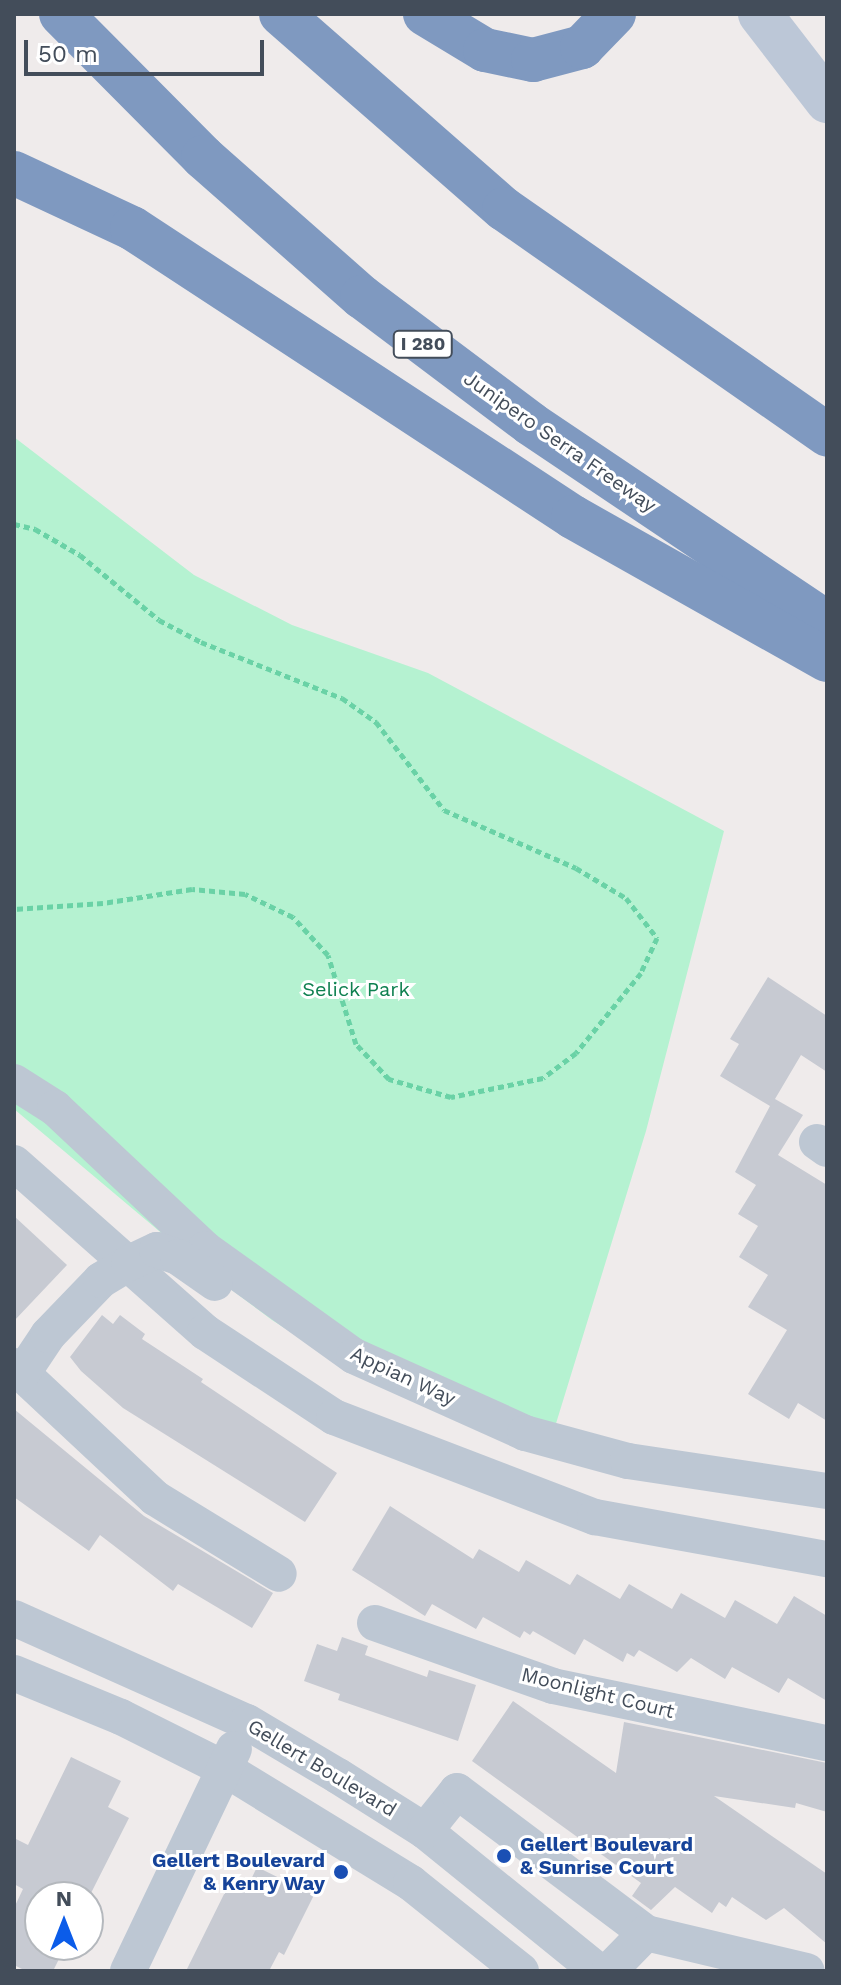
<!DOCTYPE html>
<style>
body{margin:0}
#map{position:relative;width:841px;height:1985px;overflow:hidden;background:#efebeb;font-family:"Work Sans",sans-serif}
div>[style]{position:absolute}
.green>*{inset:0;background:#b5f2d1}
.building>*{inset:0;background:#c7cad2}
.path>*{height:5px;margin-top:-2.5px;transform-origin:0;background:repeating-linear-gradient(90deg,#6ad2a6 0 6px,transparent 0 10px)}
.street>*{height:36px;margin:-18px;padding:0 18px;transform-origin:18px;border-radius:18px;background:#bdc7d3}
.secondary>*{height:44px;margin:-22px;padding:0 22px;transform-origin:22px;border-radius:22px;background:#bcc7d7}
.highway>*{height:44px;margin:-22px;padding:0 22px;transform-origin:22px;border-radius:22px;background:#7f99c0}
.dots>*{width:22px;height:22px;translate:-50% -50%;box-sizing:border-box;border:4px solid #fff;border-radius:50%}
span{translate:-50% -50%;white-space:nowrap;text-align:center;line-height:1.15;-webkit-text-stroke:6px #fff;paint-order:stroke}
.shield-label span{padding:2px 6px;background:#fff;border:2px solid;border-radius:6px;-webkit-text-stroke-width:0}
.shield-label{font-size:18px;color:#434d5a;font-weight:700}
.street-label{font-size:20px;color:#434d5a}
.park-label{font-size:20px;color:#0f8050}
.transit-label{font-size:20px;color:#164399;font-weight:700}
.left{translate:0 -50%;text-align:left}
.right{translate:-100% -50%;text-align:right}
.frame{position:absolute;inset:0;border:16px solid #434d5a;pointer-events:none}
.north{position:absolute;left:24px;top:1881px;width:80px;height:80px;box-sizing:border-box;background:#fff;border:2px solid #b4b8bd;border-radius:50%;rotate:0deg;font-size:22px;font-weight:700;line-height:32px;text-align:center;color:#434d5a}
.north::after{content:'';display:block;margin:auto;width:28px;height:36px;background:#0b5ce9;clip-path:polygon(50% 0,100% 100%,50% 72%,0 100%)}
.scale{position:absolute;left:24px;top:40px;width:240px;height:36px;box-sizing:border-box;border:4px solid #434d5a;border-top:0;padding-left:10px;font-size:24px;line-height:28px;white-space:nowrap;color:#434d5a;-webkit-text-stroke:6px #fff;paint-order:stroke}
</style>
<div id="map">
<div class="green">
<i style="clip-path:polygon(14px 437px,194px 575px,292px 625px,428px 673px,724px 831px,646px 1131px,546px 1456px,338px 1362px,272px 1320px,209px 1273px,14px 1109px)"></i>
</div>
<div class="building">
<i style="clip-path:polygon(768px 977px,827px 1016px,827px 1072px,801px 1055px,775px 1099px,803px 1115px,778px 1155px,827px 1185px,827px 1421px,798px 1403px,789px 1419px,748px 1394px,787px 1330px,748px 1307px,768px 1275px,739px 1257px,758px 1226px,738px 1214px,756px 1185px,735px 1172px,770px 1106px,720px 1076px,739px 1044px,730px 1039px)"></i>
<i style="clip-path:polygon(14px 1216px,67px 1265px,14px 1321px)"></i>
<i style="clip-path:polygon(102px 1315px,113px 1324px,120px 1315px,145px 1334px,142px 1339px,203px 1379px,201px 1382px,337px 1473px,305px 1522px,123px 1408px,81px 1371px,70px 1357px)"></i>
<i style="clip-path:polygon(14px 1409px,144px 1516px,273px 1593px,252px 1628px,178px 1584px,173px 1591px,100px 1535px,89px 1551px,14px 1497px)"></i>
<i style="clip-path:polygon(390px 1506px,473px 1559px,479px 1549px,519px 1572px,526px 1560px,570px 1585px,577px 1574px,620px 1599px,629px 1584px,672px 1609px,681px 1593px,725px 1618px,735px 1600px,777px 1624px,794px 1596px,827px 1616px,827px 1701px,788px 1678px,779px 1693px,732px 1667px,725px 1679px,691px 1658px,677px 1672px,639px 1650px,634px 1657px,627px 1653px,623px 1662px,584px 1639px,575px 1655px,533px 1631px,530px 1635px,524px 1631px,520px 1638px,483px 1617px,476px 1629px,432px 1604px,425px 1616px,352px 1570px)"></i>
<i style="clip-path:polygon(342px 1637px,368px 1646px,365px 1655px,427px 1677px,429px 1670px,476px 1685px,458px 1741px,338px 1700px,340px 1694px,304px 1681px,317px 1644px,337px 1651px)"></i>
<i style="clip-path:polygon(513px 1701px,616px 1773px,624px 1722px,827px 1763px,827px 1812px,796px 1803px,795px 1808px,714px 1796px,827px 1874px,827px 1944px,784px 1908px,766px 1920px,732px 1897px,726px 1907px,719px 1902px,712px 1913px,675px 1887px,651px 1910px,632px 1896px,641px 1883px,472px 1761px)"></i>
<i style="clip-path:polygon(71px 1757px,121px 1781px,108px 1807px,129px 1818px,88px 1899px,40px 1897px,40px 1945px,66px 1945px,53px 1971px,26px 1971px,14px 1965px,14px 1908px,23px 1889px,14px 1884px,14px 1838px,28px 1845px)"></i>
<i style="clip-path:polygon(257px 1867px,314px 1895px,284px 1955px,279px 1952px,269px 1971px,186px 1971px,231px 1880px,247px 1888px)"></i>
</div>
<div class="path">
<i style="left:14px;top:524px;width:22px;rotate:13deg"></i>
<i style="left:35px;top:529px;width:52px;rotate:30deg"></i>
<i style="left:80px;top:555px;width:102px;rotate:39.4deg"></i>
<i style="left:159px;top:620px;width:47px;rotate:27.6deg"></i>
<i style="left:201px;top:642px;width:152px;rotate:21.7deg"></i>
<i style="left:342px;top:698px;width:42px;rotate:35.2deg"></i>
<i style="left:376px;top:722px;width:111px;rotate:52.3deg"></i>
<i style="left:444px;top:810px;width:144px;rotate:23.7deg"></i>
<i style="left:576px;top:868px;width:58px;rotate:31deg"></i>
<i style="left:626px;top:898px;width:51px;rotate:52.2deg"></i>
<i style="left:657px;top:938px;width:38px;rotate:115deg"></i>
<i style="left:641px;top:973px;width:103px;rotate:129.1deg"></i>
<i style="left:576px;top:1053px;width:41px;rotate:142.9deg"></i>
<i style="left:543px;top:1078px;width:94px;rotate:168.3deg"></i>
<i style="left:451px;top:1097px;width:65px;rotate:-163.8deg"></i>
<i style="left:389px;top:1079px;width:48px;rotate:-133.3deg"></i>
<i style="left:356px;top:1044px;width:93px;rotate:-107.5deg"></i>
<i style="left:328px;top:955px;width:52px;rotate:-132.6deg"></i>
<i style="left:293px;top:917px;width:53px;rotate:-154.4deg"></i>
<i style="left:245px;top:894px;width:53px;rotate:-174.6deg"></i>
<i style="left:192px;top:889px;width:90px;rotate:171.1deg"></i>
<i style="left:103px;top:903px;width:89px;rotate:176.1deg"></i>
</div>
<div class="street">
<i style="left:14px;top:1082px;width:49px;rotate:32.4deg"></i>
<i style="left:55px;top:1108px;width:206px;rotate:43.2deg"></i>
<i style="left:205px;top:1249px;width:183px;rotate:35.7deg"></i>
<i style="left:354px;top:1356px;width:188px;rotate:24.2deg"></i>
<i style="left:525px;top:1433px;width:107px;rotate:15.2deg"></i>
<i style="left:628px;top:1461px;width:201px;rotate:8.6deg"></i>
<i style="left:817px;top:1142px;width:12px;rotate:35deg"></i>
<i style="left:14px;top:1163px;width:255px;rotate:41.5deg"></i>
<i style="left:205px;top:1332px;width:154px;rotate:33.4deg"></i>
<i style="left:334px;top:1417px;width:280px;rotate:21deg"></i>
<i style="left:595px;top:1517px;width:236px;rotate:10.3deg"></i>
<i style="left:14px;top:1366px;width:193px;rotate:43.1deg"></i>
<i style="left:155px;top:1498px;width:145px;rotate:31.5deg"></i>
<i style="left:22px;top:1374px;width:47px;rotate:-56.3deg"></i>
<i style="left:48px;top:1335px;width:76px;rotate:-46.1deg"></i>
<i style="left:101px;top:1280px;width:33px;rotate:-31deg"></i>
<i style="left:129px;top:1263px;width:31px;rotate:-25deg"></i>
<i style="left:157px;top:1250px;width:22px;rotate:18deg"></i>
<i style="left:178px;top:1257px;width:45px;rotate:35.1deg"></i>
<i style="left:14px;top:1618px;width:255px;rotate:24.1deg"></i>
<i style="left:247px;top:1722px;width:106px;rotate:30.7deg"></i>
<i style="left:338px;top:1776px;width:103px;rotate:32.3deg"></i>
<i style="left:425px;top:1831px;width:223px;rotate:39deg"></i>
<i style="left:375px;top:1623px;width:189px;rotate:19.5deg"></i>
<i style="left:553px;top:1686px;width:280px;rotate:11.8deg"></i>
<i style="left:14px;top:1673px;width:116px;rotate:22.4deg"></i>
<i style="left:121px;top:1717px;width:116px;rotate:26.6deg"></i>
<i style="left:225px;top:1769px;width:218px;rotate:31.5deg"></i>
<i style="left:411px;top:1883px;width:141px;rotate:38.7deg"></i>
<i style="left:425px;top:1831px;width:51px;rotate:-51.3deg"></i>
<i style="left:457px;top:1791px;width:236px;rotate:36.9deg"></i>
<i style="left:646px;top:1933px;width:165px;rotate:13.3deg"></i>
<i style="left:128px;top:1971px;width:246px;rotate:-64.5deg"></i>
<i style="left:609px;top:1971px;width:53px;rotate:-45.8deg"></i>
</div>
<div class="secondary">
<i style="left:760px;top:14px;width:110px;rotate:52.4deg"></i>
</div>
<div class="highway">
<i style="left:61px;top:14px;width:202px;rotate:45.2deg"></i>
<i style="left:203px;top:157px;width:212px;rotate:41.4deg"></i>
<i style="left:362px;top:297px;width:211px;rotate:36.9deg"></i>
<i style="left:531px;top:424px;width:357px;rotate:33.9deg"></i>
<i style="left:281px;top:14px;width:296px;rotate:41.2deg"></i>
<i style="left:504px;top:209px;width:394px;rotate:34.9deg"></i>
<i style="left:425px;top:14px;width:70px;rotate:31deg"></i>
<i style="left:485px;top:50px;width:49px;rotate:11.8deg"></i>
<i style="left:533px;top:60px;width:51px;rotate:-14.9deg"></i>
<i style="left:582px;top:47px;width:46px;rotate:-45.9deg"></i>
<i style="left:14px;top:173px;width:130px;rotate:25deg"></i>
<i style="left:132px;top:228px;width:527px;rotate:33.24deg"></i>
<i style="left:573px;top:517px;width:291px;rotate:29.4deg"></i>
</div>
<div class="dots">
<i style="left:504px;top:1856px;background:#1a4fb4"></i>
<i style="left:341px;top:1872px;background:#1a4fb4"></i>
</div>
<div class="shield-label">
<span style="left:423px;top:344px">I 280</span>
</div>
<div class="street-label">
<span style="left:560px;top:442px;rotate:35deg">Junipero Serra Freeway</span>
<span style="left:403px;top:1376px;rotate:25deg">Appian Way</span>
<span style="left:598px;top:1693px;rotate:14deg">Moonlight Court</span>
<span style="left:322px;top:1768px;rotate:31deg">Gellert Boulevard</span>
</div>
<div class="park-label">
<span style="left:356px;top:989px">Selick Park</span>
</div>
<div class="transit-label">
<span class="left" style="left:520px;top:1856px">Gellert Boulevard<br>&amp; Sunrise Court</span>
<span class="right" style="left:325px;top:1872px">Gellert Boulevard<br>&amp; Kenry Way</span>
</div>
<div class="frame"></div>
<div class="north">N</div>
<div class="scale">50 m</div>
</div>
